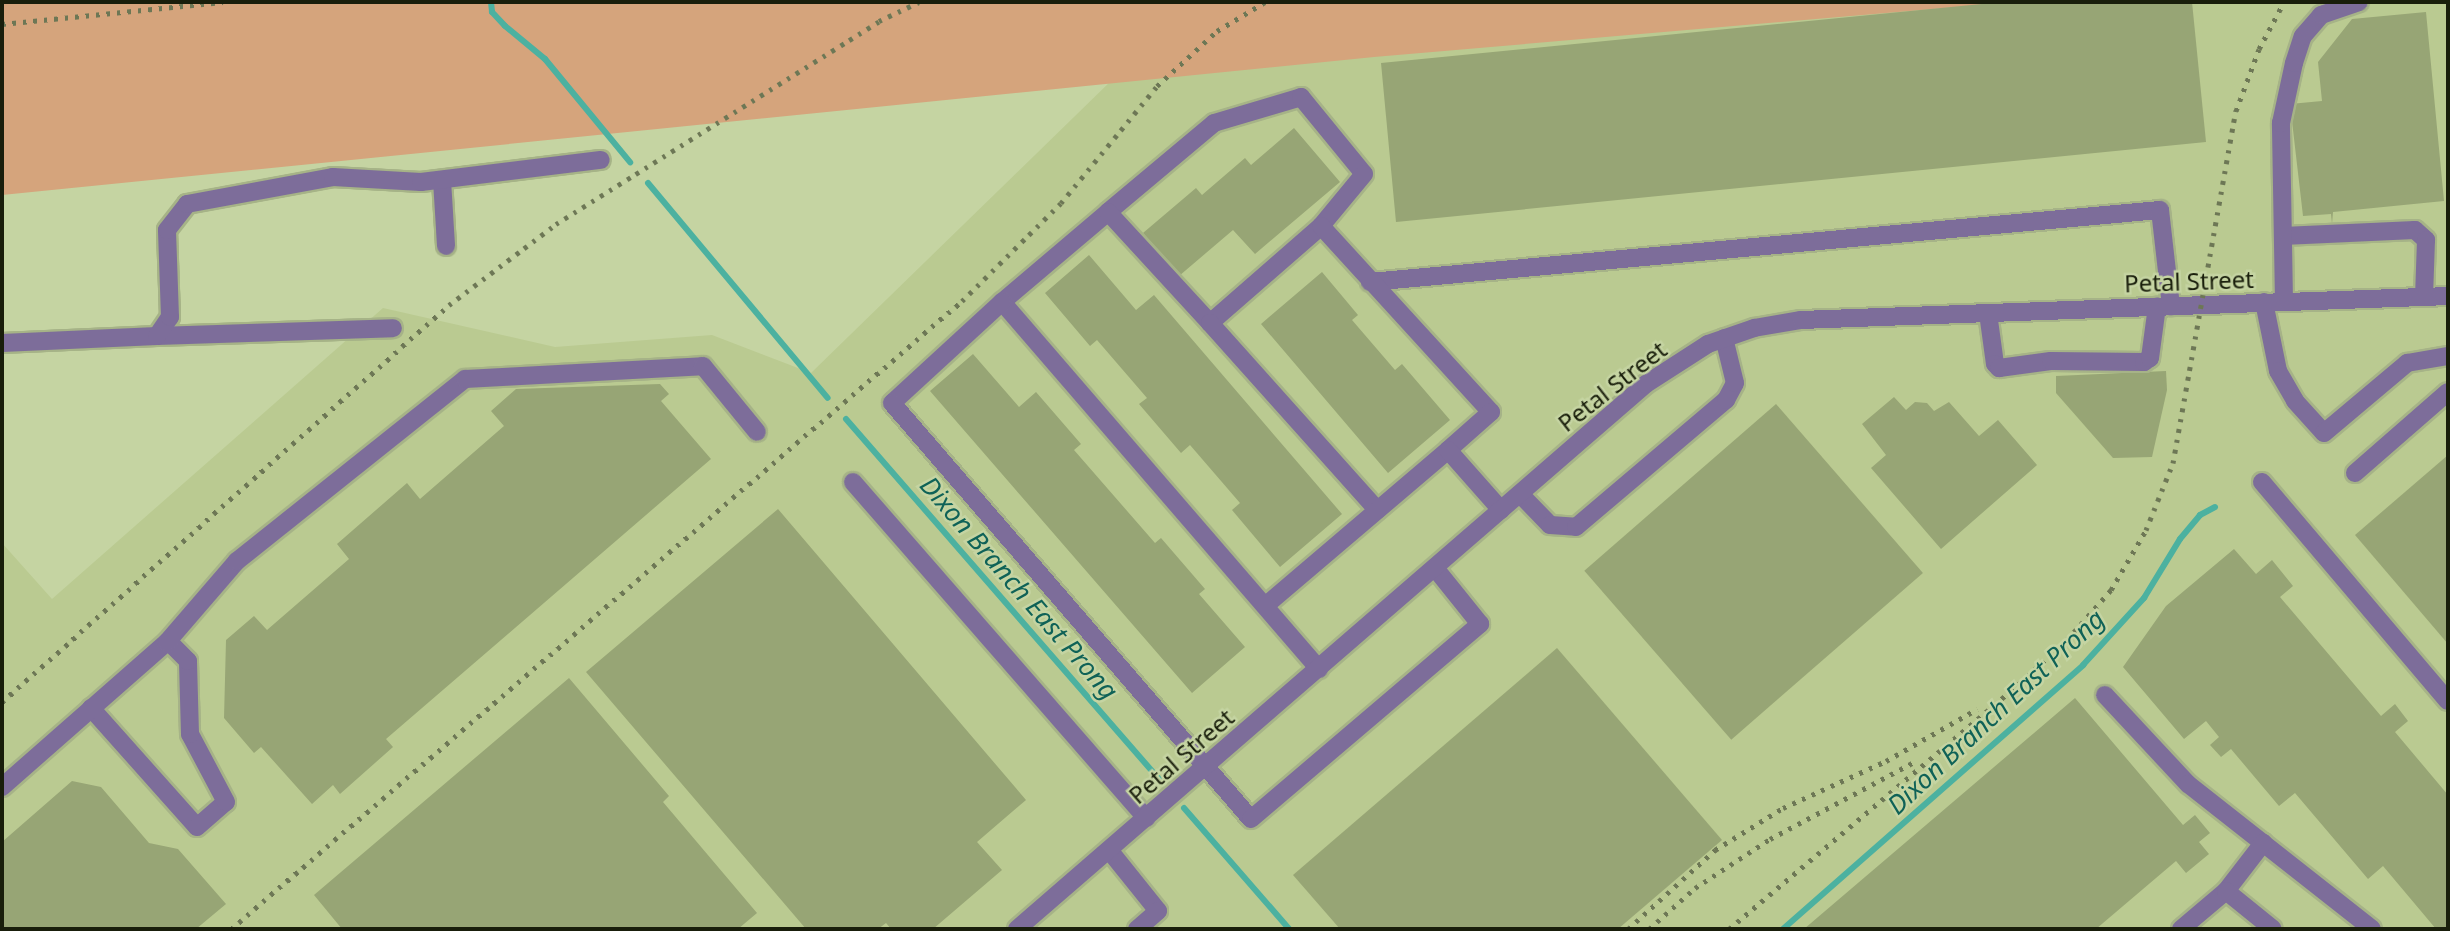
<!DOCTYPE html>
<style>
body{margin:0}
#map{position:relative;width:2450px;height:931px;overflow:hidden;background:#c5d4a2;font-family:"Noto Sans",sans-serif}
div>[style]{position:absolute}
.built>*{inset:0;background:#baca91}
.green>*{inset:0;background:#d5a47c}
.stream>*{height:6px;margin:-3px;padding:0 3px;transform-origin:3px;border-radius:3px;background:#4cb1a0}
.building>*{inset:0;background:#97a575;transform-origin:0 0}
.roads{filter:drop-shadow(2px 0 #a6b387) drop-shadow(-2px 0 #a6b387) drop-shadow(0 2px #a6b387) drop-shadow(0 -2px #a6b387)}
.minor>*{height:18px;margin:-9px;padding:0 9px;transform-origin:9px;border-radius:9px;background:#7d6d9a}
.rail>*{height:5px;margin-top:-2.5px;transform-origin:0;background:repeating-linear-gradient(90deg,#6d7755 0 3.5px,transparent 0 10.5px)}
span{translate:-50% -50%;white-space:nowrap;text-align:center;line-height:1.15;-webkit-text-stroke:5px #c5d4a2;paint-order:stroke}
.street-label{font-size:24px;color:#191e0b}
.water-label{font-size:26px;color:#0f6257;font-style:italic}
.frame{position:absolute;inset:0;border:4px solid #191e0b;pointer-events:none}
</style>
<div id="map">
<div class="built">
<i style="clip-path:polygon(1192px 2px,2448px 2px,2448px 929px,2px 929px,2px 543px,52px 599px,383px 308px,555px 347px,712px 335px,811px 373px)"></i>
</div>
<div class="green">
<i style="clip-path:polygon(2px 2px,2014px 2px,1374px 57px,2px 195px)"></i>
</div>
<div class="stream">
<i style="left:491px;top:2px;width:10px;rotate:84deg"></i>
<i style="left:492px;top:12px;width:19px;rotate:47deg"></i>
<i style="left:505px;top:26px;width:52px;rotate:39.5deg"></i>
<i style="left:545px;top:59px;width:134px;rotate:50.5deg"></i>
<i style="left:648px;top:183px;width:280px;rotate:50.1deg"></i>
<i style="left:846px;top:419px;width:481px;rotate:49deg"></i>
<i style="left:1184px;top:808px;width:160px;rotate:49deg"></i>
<i style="left:1783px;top:929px;width:400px;rotate:-41.3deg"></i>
<i style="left:2083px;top:665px;width:91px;rotate:-47.7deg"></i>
<i style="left:2144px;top:598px;width:69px;rotate:-58.6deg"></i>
<i style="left:2180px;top:539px;width:31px;rotate:-50deg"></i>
<i style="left:2200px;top:515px;width:17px;rotate:-28deg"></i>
</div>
<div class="building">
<i style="clip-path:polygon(2002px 2px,2192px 2px,2206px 142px,1396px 222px,1381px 63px)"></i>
<i style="clip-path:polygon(2426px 12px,2444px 201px,2333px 212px,2332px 224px,2331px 214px,2303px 216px,2290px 104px,2322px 101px,2318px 62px,2352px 19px)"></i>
<i style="clip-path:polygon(1294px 128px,1340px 182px,1255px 254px,1233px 230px,1179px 276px,1143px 233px,1196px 188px,1202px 195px,1245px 158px,1251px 165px)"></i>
<i style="clip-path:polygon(1089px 255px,1136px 310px,1154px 295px,1342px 514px,1280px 567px,1232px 510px,1240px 503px,1190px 445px,1181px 453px,1139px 404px,1147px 398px,1097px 340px,1090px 346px,1045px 293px)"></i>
<i style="clip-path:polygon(1322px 272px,1358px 315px,1352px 320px,1395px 370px,1402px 364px,1450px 420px,1388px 473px,1261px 324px)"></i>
<i style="clip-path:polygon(973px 354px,1019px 407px,1036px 392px,1081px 444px,1074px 450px,1155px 543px,1161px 538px,1205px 589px,1199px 594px,1245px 647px,1192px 693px,930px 391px)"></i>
<i style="clip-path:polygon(2166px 371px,2167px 390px,2152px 457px,2113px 458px,2056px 393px,2056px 376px)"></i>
<i style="clip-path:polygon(660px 384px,669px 394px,661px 401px,711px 459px,386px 739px,393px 747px,340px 794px,333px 785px,312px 804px,261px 747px,254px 753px,224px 718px,226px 640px,254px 616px,267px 630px,349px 559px,337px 544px,407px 483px,420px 499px,504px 426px,491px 411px,516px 389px)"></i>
<i style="clip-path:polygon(1894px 397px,1906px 410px,1915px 402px,1927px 403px,1934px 411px,1949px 402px,1979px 436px,1998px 420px,2037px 465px,1941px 549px,1871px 468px,1886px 455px,1862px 424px)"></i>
<i style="left:1776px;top:404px;width:224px;height:254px;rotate:49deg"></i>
<i style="clip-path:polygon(2448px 455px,2448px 644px,2355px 535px)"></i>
<i style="clip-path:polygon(778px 509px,1026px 800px,977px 842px,1002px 870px,933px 929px,891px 929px,886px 923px,878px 929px,806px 929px,586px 672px)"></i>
<i style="clip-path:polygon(2234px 549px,2256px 574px,2272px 560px,2293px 586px,2280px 597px,2381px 716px,2395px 704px,2408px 721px,2395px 732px,2448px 795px,2448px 929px,2436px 929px,2383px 866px,2368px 879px,2295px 793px,2279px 806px,2231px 749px,2221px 757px,2210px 745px,2219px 737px,2206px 721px,2184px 739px,2123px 667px,2166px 606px)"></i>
<i style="clip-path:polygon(1557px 648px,1722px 840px,1618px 929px,1340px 929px,1293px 875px)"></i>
<i style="clip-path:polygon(569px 678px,669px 796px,663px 802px,757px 913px,738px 929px,342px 929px,314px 895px)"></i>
<i style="clip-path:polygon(2075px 698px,2183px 825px,2195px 815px,2210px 833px,2199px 842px,2209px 854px,2186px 873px,2176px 861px,2096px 929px,1804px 929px)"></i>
<i style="clip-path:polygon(72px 781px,101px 787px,149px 843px,178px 849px,226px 904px,196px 929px,2px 929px,2px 842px)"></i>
</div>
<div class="roads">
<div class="minor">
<i style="left:442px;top:180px;width:66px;rotate:86.5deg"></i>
<i style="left:1108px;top:212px;width:138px;rotate:-40deg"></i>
<i style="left:1214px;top:123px;width:91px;rotate:-16.6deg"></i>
<i style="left:1301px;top:97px;width:99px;rotate:50.7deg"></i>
<i style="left:1364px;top:174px;width:67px;rotate:129.6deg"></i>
<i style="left:2283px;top:236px;width:132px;rotate:-2.6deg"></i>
<i style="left:2415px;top:230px;width:15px;rotate:42deg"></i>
<i style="left:2426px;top:240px;width:57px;rotate:92deg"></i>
<i style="left:1370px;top:282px;width:793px;rotate:-5.21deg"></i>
<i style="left:2160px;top:210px;width:97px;rotate:83.5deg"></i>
<i style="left:2284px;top:301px;width:178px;rotate:-91deg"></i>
<i style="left:2281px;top:123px;width:61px;rotate:-77.8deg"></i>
<i style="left:2294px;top:63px;width:28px;rotate:-72deg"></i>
<i style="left:2303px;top:36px;width:28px;rotate:-49deg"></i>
<i style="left:2321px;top:15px;width:40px;rotate:-18.9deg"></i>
<i style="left:1002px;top:302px;width:139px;rotate:-40.3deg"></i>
<i style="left:1108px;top:212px;width:151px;rotate:47.4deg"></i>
<i style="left:1210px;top:323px;width:147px;rotate:-41.1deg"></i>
<i style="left:1321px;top:226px;width:252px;rotate:47.6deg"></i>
<i style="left:1491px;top:412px;width:57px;rotate:138.5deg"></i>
<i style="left:2264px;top:302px;width:70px;rotate:78.5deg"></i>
<i style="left:2278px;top:371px;width:34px;rotate:60deg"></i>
<i style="left:2295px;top:401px;width:43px;rotate:47.8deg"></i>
<i style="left:2324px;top:433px;width:109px;rotate:-40.1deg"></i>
<i style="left:2407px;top:363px;width:42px;rotate:-9.7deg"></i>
<i style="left:1988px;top:313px;width:51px;rotate:82.2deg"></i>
<i style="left:1995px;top:364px;width:6px;rotate:45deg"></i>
<i style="left:1999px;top:368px;width:52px;rotate:-7.7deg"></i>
<i style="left:2051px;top:361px;width:93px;rotate:0.6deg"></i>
<i style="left:2144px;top:362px;width:7px;rotate:-34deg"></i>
<i style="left:2150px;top:358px;width:52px;rotate:-82.3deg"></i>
<i style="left:1210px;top:323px;width:251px;rotate:48.2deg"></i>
<i style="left:157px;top:336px;width:236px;rotate:-1.9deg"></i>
<i style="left:2px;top:343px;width:155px;rotate:-2.6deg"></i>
<i style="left:157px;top:336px;width:23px;rotate:-56deg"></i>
<i style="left:170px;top:317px;width:87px;rotate:-92deg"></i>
<i style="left:167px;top:230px;width:33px;rotate:-52deg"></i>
<i style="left:187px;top:204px;width:148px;rotate:-10.5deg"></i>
<i style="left:333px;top:177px;width:88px;rotate:3.3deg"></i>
<i style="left:421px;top:182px;width:181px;rotate:-7deg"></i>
<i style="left:2355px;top:473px;width:123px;rotate:-41.1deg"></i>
<i style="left:853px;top:482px;width:446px;rotate:48.9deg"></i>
<i style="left:2262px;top:482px;width:287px;rotate:49.7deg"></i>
<i style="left:1520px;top:494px;width:43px;rotate:45.9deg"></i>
<i style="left:1550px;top:525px;width:26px;rotate:4deg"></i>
<i style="left:1576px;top:527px;width:197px;rotate:-40.3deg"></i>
<i style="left:1726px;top:400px;width:19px;rotate:-62deg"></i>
<i style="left:1735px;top:383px;width:46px;rotate:-103.7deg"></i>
<i style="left:1265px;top:606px;width:240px;rotate:-40.4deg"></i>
<i style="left:1448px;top:450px;width:80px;rotate:48.5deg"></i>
<i style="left:1319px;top:669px;width:485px;rotate:-130.8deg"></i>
<i style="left:1002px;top:302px;width:149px;rotate:137.4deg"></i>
<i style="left:892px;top:403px;width:549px;rotate:49.21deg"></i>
<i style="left:1251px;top:819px;width:301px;rotate:-40.4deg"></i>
<i style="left:1480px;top:624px;width:72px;rotate:-128.8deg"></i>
<i style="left:2105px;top:695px;width:122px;rotate:47deg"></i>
<i style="left:2188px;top:784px;width:234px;rotate:38.2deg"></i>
<i style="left:91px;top:708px;width:159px;rotate:48.3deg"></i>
<i style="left:197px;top:827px;width:38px;rotate:-41deg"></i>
<i style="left:226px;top:802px;width:77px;rotate:-117.9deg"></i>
<i style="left:190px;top:734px;width:73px;rotate:-91.6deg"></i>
<i style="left:188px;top:661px;width:28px;rotate:-135deg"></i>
<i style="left:2px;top:787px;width:220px;rotate:-41.3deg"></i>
<i style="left:167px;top:642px;width:107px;rotate:-49.2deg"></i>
<i style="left:237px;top:561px;width:292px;rotate:-38.6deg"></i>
<i style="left:465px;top:379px;width:238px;rotate:-3.1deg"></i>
<i style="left:703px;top:366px;width:85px;rotate:50.7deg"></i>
<i style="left:1109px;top:850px;width:78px;rotate:51.2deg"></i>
<i style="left:1158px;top:911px;width:28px;rotate:139deg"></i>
<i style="left:2226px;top:891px;width:61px;rotate:-52.4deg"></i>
<i style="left:1017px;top:929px;width:832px;rotate:-40.91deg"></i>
<i style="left:1646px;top:384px;width:74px;rotate:-32.8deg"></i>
<i style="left:1708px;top:344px;width:49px;rotate:-19.2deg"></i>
<i style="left:1754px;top:328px;width:48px;rotate:-9.7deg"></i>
<i style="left:1801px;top:320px;width:647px;rotate:-2.12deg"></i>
<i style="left:2181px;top:929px;width:59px;rotate:-40.2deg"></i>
<i style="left:2226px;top:891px;width:60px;rotate:39deg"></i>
</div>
</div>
<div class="rail">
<i style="left:2px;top:24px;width:222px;rotate:-5.7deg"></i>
<i style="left:2px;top:702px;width:598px;rotate:-41.61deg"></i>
<i style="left:449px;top:305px;width:134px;rotate:-37.1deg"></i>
<i style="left:556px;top:224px;width:381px;rotate:-32.1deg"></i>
<i style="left:879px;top:21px;width:44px;rotate:-25.4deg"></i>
<i style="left:231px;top:929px;width:964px;rotate:-40.67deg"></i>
<i style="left:962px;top:301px;width:139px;rotate:-44.7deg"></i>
<i style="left:1061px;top:203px;width:151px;rotate:-50.6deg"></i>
<i style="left:1157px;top:86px;width:81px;rotate:-42.5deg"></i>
<i style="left:1217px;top:31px;width:56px;rotate:-31.1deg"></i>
<i style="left:1628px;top:929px;width:118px;rotate:-42.2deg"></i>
<i style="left:1715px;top:850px;width:80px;rotate:-31.7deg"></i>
<i style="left:1783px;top:808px;width:113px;rotate:-24.5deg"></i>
<i style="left:1886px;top:761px;width:105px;rotate:-29.7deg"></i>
<i style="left:1649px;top:929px;width:62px;rotate:-41.7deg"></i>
<i style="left:1695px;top:888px;width:90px;rotate:-33.2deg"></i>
<i style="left:1770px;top:839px;width:166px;rotate:-28.1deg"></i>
<i style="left:1729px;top:929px;width:369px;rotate:-40.2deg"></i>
<i style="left:2011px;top:691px;width:76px;rotate:-42.3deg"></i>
<i style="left:2067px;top:640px;width:67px;rotate:-48.7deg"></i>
<i style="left:2111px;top:590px;width:69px;rotate:-59.7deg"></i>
<i style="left:2146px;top:530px;width:72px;rotate:-68.1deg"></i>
<i style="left:2173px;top:463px;width:358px;rotate:-79.9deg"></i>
<i style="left:2236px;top:111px;width:66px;rotate:-69.6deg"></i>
<i style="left:2259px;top:49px;width:53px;rotate:-62deg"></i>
</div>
<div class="street-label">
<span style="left:2189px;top:281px;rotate:-2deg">Petal Street</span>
<span style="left:1612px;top:386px;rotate:-38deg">Petal Street</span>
<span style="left:1181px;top:756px;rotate:-41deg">Petal Street</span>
</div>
<div class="water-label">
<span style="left:1019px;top:588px;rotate:49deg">Dixon Branch East Prong</span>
<span style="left:1996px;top:712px;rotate:-43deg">Dixon Branch East Prong</span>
</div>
<div class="frame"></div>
</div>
